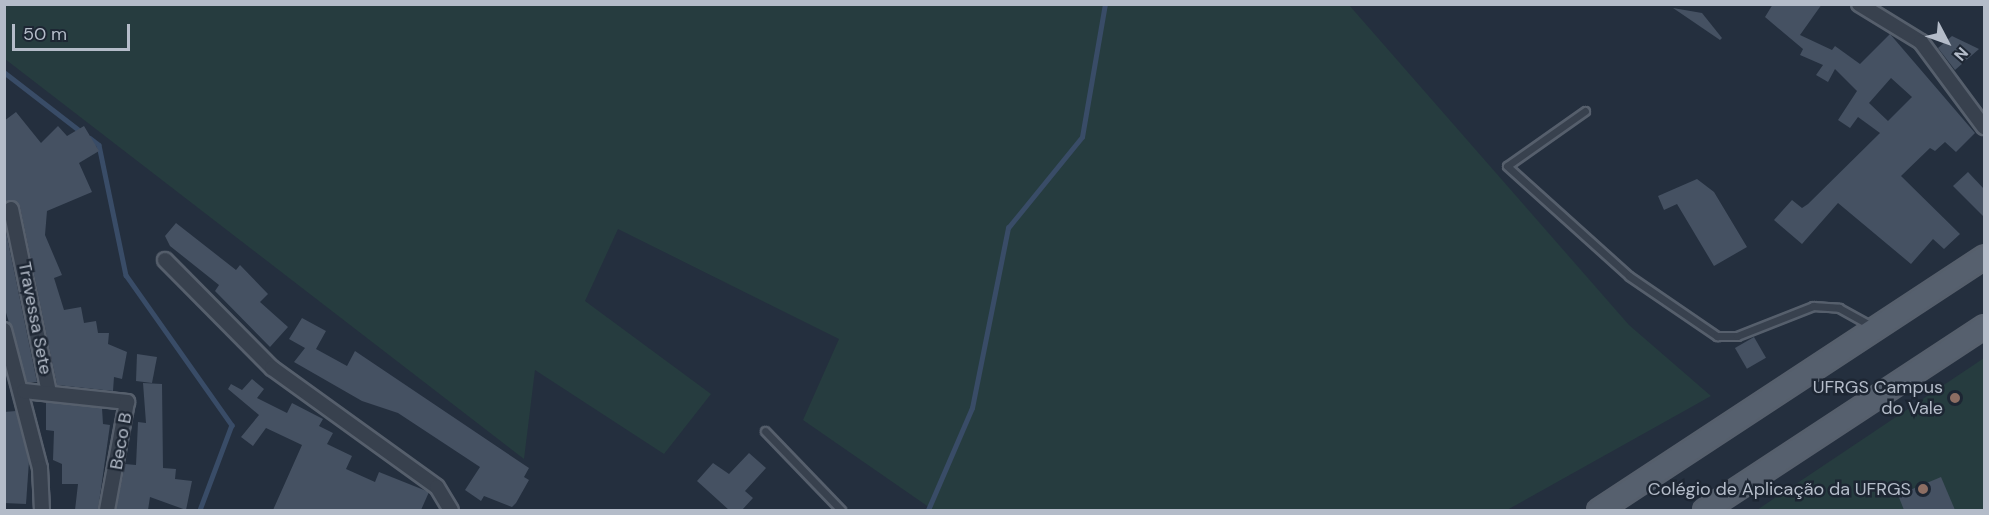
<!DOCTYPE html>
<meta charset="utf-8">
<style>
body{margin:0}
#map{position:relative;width:1989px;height:515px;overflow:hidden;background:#242f3e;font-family:"DM Sans",sans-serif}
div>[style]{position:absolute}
.green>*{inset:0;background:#263c3f}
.stream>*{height:4.5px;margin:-2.25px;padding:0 2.25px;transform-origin:2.25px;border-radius:2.25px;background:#394c67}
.building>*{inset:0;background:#455162;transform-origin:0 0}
.roads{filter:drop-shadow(2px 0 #565f6c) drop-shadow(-2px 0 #565f6c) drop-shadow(0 2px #565f6c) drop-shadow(0 -2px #565f6c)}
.service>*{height:7px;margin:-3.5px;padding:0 3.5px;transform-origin:3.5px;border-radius:3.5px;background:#38414e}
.minor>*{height:14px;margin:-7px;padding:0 7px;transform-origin:7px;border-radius:7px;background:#38414e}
.primary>*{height:21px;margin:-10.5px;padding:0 10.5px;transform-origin:10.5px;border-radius:10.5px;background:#56606e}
.dots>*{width:16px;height:16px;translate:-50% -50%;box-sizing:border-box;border:3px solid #1d2633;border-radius:50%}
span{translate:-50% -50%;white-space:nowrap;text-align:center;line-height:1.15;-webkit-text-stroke:5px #1d2633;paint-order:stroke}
.street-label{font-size:18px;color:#b4bcc9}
.poi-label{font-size:18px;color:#b4bcc9}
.right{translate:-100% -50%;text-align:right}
.frame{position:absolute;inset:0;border:6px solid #b4bcc9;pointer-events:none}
.north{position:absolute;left:1917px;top:12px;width:60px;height:60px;-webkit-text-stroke:4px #1d2633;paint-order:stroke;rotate:131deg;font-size:16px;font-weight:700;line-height:24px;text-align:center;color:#b4bcc9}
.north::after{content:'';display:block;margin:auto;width:21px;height:27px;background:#b4bcc9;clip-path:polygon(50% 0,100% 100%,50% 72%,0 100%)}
.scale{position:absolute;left:12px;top:24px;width:118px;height:27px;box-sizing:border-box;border:3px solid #b4bcc9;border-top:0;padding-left:8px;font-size:18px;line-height:21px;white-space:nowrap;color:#b4bcc9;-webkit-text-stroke:4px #1d2633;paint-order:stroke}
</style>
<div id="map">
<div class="green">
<i style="clip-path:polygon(4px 5px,1349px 5px,1629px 325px,1711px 396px,1507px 510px,933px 510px,803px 420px,839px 339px,618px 229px,585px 301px,711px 394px,664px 454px,535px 370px,524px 459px,5px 59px)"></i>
<i style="clip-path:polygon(1984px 358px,1984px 510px,1757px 510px)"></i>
</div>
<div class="stream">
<i style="left:4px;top:72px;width:100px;rotate:37.7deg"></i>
<i style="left:90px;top:138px;width:11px;rotate:38deg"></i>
<i style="left:99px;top:145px;width:133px;rotate:78.3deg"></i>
<i style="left:126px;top:275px;width:184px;rotate:54.8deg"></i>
<i style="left:232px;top:425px;width:91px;rotate:110.6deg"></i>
<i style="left:928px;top:510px;width:111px;rotate:-66.7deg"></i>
<i style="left:972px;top:408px;width:184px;rotate:-78.7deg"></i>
<i style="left:1008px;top:228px;width:117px;rotate:-50.9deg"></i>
<i style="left:1082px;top:137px;width:135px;rotate:-80.2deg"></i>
</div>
<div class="building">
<i style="clip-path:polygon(evenodd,1773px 4px,1822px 4px,1800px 35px,1832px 50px,1835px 46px,1860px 64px,1890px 34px,1975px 133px,1956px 152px,1945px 142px,1935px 151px,1930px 148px,1901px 176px,1960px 234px,1944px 249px,1933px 239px,1911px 264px,1838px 203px,1802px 244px,1774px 220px,1792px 200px,1802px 208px,1808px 204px,1880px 133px,1858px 117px,1850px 128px,1838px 120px,1857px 91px,1835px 69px,1828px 82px,1816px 75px,1823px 65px,1800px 55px,1803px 49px,1765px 17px,1773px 4px,1891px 78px,1912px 97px,1888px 121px,1869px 103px,1891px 78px)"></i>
<i style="clip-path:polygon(1673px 8px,1702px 13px,1722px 38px,1720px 40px)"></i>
<i style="clip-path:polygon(1952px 36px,1979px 49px,1955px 70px,1938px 48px)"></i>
<i style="clip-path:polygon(16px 112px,41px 143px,58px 126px,67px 136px,84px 126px,99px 151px,79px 163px,92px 192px,47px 211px,45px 235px,62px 275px,54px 278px,64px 310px,81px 307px,84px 323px,96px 321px,98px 333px,109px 333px,108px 344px,127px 352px,122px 379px,114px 377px,113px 391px,57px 385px,20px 207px,13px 200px,4px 203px,4px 121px)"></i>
<i style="clip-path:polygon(1968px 172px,1984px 189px,1984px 217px,1953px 186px)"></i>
<i style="clip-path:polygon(1697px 179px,1714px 192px,1747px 247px,1714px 266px,1677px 204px,1664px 210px,1658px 196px)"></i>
<i style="clip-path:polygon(4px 222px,37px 382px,27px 382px,4px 306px)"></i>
<i style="clip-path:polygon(176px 223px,236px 270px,240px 265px,268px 294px,260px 302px,288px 327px,270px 347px,215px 291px,219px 285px,170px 246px,165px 236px)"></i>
<i style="clip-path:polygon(302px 318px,326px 331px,316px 349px,347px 366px,355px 351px,529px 468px,524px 477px,529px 480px,516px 503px,512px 507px,484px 496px,481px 501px,465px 490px,480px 467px,398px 413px,362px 401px,294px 362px,305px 348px,289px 339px)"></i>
<i style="left:1754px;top:337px;width:24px;height:22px;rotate:60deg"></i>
<i style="clip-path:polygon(137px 354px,157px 357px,152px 383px,136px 381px)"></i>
<i style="clip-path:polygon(252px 379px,264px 389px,257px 398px,287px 413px,292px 403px,323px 419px,319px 426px,333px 433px,327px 444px,352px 456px,346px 469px,375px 482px,379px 472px,429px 492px,421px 510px,273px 510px,302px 445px,266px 428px,253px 446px,241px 437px,259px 415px,228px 389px,231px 384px,242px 390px)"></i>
<i style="clip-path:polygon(143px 383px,162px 384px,163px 468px,176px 469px,175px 479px,192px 481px,186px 510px,150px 497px,148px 510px,116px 510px,125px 464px,136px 465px,138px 422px,146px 423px)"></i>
<i style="clip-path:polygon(46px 402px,102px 408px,103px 424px,110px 425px,98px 510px,75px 510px,78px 484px,62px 484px,62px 464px,53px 460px,54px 431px,46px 430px)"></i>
<i style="clip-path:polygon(16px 411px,29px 461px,26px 504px,4px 503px,4px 412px)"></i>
<i style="clip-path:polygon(749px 453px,766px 468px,745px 491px,753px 498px,742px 510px,729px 510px,697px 481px,713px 463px,729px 474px)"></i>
<i style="clip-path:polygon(1941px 477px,1955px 510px,1904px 510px,1898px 495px)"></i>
</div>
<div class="roads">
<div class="service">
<i style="left:1585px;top:111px;width:95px;rotate:144.8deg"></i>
<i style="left:1507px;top:166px;width:164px;rotate:42deg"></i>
<i style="left:1629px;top:276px;width:107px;rotate:34.3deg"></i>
<i style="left:1717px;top:336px;width:20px"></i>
<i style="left:1737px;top:336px;width:82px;rotate:-21.5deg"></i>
<i style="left:1813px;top:306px;width:26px;rotate:4deg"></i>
<i style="left:1839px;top:308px;width:38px;rotate:29deg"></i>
<i style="left:765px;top:431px;width:110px;rotate:46.1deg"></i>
</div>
<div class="minor">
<i style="left:1859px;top:4px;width:73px;rotate:31.5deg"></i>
<i style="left:1921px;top:42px;width:106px;rotate:53.5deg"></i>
<i style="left:11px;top:209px;width:188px;rotate:78.3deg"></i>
<i style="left:165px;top:260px;width:152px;rotate:45.3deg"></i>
<i style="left:272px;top:368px;width:203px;rotate:35.8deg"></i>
<i style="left:437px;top:487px;width:27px;rotate:59deg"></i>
<i style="left:4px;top:330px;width:143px;rotate:75.4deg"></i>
<i style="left:40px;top:468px;width:42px;rotate:87.3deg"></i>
<i style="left:24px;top:391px;width:104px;rotate:6.1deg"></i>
<i style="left:127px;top:402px;width:110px;rotate:100.5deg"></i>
</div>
<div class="primary">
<i style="left:1598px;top:510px;width:462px;rotate:-33.3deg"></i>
<i style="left:1704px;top:510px;width:335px;rotate:-33.3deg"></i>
</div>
</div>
<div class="dots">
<i style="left:1955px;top:398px;background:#8d6e63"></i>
<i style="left:1923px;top:489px;background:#8d6e63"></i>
</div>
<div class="street-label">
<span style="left:35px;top:318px;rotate:79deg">Travessa Sete</span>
<span style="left:121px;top:441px;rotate:-80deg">Beco B</span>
</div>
<div class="poi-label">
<span class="right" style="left:1943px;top:398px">UFRGS Campus<br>do Vale</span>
<span class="right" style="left:1911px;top:489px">Colégio de Aplicação da UFRGS</span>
</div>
<div class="frame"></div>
<div class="north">N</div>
<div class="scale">50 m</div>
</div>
